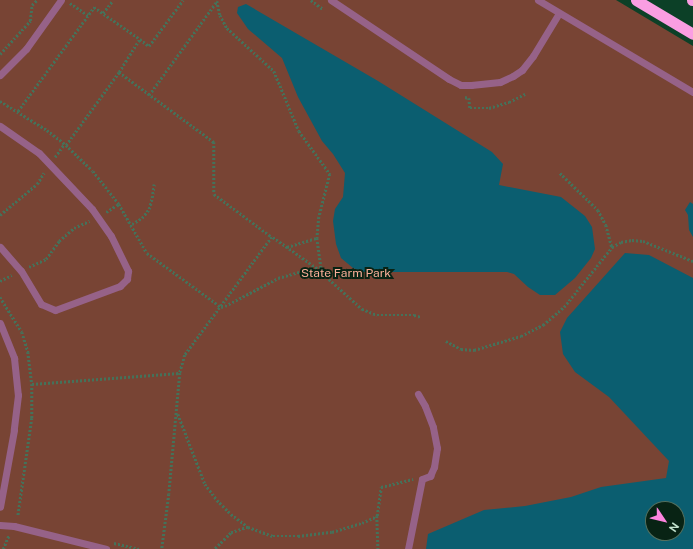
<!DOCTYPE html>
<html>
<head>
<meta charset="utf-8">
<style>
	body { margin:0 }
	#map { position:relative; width:693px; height:549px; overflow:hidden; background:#0c4027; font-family:"Public Sans",sans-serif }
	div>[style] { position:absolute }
	.green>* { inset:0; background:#784434 }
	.water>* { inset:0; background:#0b5e70 }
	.path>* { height:2.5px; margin-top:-1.25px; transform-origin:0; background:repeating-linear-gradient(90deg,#44725a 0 2px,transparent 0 4px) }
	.service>* { height:7px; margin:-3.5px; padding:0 3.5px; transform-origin:3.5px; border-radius:3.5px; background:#966288 }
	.trunk>* { height:11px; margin:-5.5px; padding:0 5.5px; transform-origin:5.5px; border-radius:5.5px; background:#fa9ee2 }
	span { translate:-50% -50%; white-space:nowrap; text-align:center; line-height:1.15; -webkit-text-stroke:4px #082314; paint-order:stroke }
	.park-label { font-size:12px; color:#faae98 }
	.north { position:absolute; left:645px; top:501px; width:40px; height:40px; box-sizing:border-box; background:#082314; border:1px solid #526f5e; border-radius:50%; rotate:125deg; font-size:11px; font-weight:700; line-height:16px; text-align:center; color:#c1e1cd }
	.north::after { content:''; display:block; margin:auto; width:14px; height:18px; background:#fe85e0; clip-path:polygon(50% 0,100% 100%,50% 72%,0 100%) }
</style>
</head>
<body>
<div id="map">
	<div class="green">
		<div style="clip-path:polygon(evenodd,0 0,616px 0,693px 46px,693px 549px,0 549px,0 0,653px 509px,677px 509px,677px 533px,653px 533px,653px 509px)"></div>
	</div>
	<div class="water">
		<div style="clip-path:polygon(246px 4px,378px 81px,492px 152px,503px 164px,499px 185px,561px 197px,585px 216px,592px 227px,595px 249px,591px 258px,575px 278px,555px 295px,540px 295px,528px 287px,514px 274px,507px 272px,363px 272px,353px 268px,341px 258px,336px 244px,333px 221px,335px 209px,343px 197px,345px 173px,333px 154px,322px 141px,298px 97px,282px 58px,248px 29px,237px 13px,238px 7px)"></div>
		<div style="clip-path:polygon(690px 202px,693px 204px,693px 237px,689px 230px,688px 215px,685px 210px)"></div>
		<div style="clip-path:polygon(evenodd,625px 253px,649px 255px,693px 278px,693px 549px,426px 549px,428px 534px,484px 510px,525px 506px,571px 497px,601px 487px,666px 478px,669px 461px,609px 397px,575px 372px,563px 354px,560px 332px,567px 318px,625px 253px,653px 509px,677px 509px,677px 533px,653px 533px,653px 509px)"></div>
	</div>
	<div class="path">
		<div style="left:311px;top:0;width:15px;rotate:37deg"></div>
		<div style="left:70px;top:3px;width:22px;rotate:34deg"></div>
		<div style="left:103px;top:13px;width:16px;rotate:-52deg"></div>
		<div style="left:0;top:54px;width:45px;rotate:-47.7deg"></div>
		<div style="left:30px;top:21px;width:16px;rotate:-83deg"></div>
		<div style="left:32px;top:5px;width:7px;rotate:-45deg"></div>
		<div style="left:119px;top:72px;width:39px;rotate:-58deg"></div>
		<div style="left:140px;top:39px;width:11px;rotate:38deg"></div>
		<div style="left:149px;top:46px;width:57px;rotate:-53.5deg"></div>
		<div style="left:149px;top:95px;width:116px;rotate:-54.1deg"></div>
		<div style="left:217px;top:1px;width:14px;rotate:78deg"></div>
		<div style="left:220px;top:15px;width:15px;rotate:62deg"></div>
		<div style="left:227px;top:28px;width:64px;rotate:42.5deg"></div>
		<div style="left:274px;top:71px;width:65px;rotate:67.4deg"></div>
		<div style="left:299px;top:131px;width:53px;rotate:54.2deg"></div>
		<div style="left:330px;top:174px;width:44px;rotate:104.3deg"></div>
		<div style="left:319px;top:217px;width:21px;rotate:95deg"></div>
		<div style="left:317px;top:238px;width:30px;rotate:82deg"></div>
		<div style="left:321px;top:268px;width:3px;rotate:108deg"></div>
		<div style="left:320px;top:271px;width:59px;rotate:-144.7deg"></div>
		<div style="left:465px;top:97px;width:4px;rotate:14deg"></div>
		<div style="left:469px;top:98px;width:10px;rotate:84deg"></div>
		<div style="left:470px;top:108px;width:19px"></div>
		<div style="left:489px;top:108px;width:21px;rotate:-17deg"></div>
		<div style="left:509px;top:102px;width:18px;rotate:-27deg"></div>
		<div style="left:0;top:101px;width:55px;rotate:31.7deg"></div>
		<div style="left:47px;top:130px;width:24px;rotate:38deg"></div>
		<div style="left:66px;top:145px;width:90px;rotate:-54deg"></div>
		<div style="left:119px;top:72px;width:118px;rotate:36.4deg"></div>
		<div style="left:214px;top:142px;width:52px;rotate:90deg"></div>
		<div style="left:214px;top:194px;width:72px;rotate:36.6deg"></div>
		<div style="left:272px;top:237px;width:147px;rotate:126.4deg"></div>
		<div style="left:185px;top:355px;width:19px;rotate:106deg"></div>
		<div style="left:18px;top:111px;width:129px;rotate:-53.8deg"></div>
		<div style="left:94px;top:7px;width:56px;rotate:34.8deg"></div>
		<div style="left:66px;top:145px;width:37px;rotate:44deg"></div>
		<div style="left:93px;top:171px;width:42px;rotate:51.8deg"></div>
		<div style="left:119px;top:204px;width:56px;rotate:60.3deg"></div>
		<div style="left:147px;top:253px;width:92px;rotate:36.1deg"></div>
		<div style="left:221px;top:307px;width:4px;rotate:-14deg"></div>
		<div style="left:225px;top:306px;width:60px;rotate:-27.8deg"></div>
		<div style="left:278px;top:278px;width:25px;rotate:-16deg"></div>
		<div style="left:302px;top:271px;width:18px"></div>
		<div style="left:320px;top:271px;width:57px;rotate:42.1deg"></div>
		<div style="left:362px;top:309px;width:16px;rotate:22deg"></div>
		<div style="left:377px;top:315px;width:37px"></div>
		<div style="left:414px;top:315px;width:7px;rotate:16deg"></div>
		<div style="left:55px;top:157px;width:16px;rotate:-55deg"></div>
		<div style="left:560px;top:173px;width:53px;rotate:44.2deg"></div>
		<div style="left:598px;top:210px;width:17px;rotate:62deg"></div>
		<div style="left:606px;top:225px;width:23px;rotate:75deg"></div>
		<div style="left:106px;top:212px;width:15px;rotate:-32deg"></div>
		<div style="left:0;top:215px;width:48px;rotate:-40deg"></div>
		<div style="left:37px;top:184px;width:13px;rotate:-58deg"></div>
		<div style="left:132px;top:224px;width:12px;rotate:-31deg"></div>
		<div style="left:142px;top:218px;width:11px;rotate:-52deg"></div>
		<div style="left:149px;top:209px;width:11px;rotate:-75deg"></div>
		<div style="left:152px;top:198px;width:14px;rotate:-82deg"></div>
		<div style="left:287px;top:247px;width:31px;rotate:-17deg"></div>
		<div style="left:29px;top:267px;width:19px;rotate:-25deg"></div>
		<div style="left:46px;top:259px;width:22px;rotate:-54deg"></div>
		<div style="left:59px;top:241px;width:20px;rotate:-41deg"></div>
		<div style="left:74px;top:228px;width:17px;rotate:-25deg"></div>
		<div style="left:0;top:281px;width:13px;rotate:-27deg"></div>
		<div style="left:0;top:297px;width:41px;rotate:57.8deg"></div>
		<div style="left:22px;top:332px;width:21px;rotate:73deg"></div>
		<div style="left:28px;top:352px;width:32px;rotate:83deg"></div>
		<div style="left:32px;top:384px;width:34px;rotate:90deg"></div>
		<div style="left:32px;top:418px;width:99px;rotate:98.1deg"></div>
		<div style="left:446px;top:341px;width:17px;rotate:28deg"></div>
		<div style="left:461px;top:349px;width:13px;rotate:4deg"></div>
		<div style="left:474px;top:350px;width:49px;rotate:-16.6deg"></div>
		<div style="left:521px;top:336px;width:25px;rotate:-27deg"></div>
		<div style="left:543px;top:325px;width:28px;rotate:-41deg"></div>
		<div style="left:564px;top:307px;width:77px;rotate:-51.3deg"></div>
		<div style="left:612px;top:247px;width:10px;rotate:-29deg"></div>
		<div style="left:621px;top:242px;width:11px;rotate:-10deg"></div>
		<div style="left:632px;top:240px;width:11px;rotate:5deg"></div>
		<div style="left:643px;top:241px;width:54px;rotate:21.8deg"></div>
		<div style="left:32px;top:384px;width:148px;rotate:-4.3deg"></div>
		<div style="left:180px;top:373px;width:121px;rotate:95.2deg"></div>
		<div style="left:169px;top:494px;width:55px;rotate:97.3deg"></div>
		<div style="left:178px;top:414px;width:75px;rotate:68.9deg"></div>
		<div style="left:205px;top:484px;width:20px;rotate:53deg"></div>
		<div style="left:217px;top:500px;width:20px;rotate:45deg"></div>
		<div style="left:231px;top:514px;width:21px;rotate:37deg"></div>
		<div style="left:248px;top:527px;width:18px;rotate:161deg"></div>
		<div style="left:231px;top:533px;width:23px;rotate:135deg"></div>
		<div style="left:377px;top:516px;width:33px;rotate:88deg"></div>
		<div style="left:248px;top:527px;width:27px;rotate:20deg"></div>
		<div style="left:273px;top:536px;width:25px"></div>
		<div style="left:298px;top:536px;width:34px;rotate:-7deg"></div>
		<div style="left:332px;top:532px;width:31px;rotate:-17deg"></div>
		<div style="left:362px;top:523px;width:17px;rotate:-25deg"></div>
		<div style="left:377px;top:516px;width:29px;rotate:-82deg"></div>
		<div style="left:381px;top:487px;width:33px;rotate:-14deg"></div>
		<div style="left:114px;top:543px;width:26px;rotate:13deg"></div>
		<div style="left:3px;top:549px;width:15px;rotate:-67deg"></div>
	</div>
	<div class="service">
		<div style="left:331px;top:0;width:142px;rotate:33.8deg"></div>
		<div style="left:449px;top:79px;width:13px;rotate:27deg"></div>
		<div style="left:461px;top:85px;width:10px"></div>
		<div style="left:471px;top:85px;width:29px;rotate:-6deg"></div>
		<div style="left:500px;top:82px;width:14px;rotate:-25deg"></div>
		<div style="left:513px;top:76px;width:11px;rotate:-34deg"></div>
		<div style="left:522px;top:70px;width:18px;rotate:-52deg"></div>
		<div style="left:533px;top:56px;width:50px;rotate:-58.8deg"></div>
		<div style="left:538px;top:0;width:180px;rotate:30.7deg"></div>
		<div style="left:0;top:75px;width:37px;rotate:-45deg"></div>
		<div style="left:26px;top:49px;width:60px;rotate:-54.5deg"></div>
		<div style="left:0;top:126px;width:47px;rotate:34.7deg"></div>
		<div style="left:39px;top:153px;width:77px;rotate:46.6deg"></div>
		<div style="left:92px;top:209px;width:33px;rotate:55deg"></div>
		<div style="left:111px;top:236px;width:39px;rotate:64deg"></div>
		<div style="left:128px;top:271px;width:8px;rotate:97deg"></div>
		<div style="left:127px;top:279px;width:10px;rotate:135deg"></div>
		<div style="left:120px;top:286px;width:69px;rotate:159.7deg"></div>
		<div style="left:55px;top:310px;width:15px;rotate:-157deg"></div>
		<div style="left:41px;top:304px;width:39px;rotate:-121deg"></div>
		<div style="left:21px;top:271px;width:32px;rotate:-131deg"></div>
		<div style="left:0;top:323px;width:38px;rotate:68deg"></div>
		<div style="left:14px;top:358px;width:37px;rotate:84deg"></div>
		<div style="left:18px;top:395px;width:35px;rotate:97deg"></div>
		<div style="left:14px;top:430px;width:78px;rotate:100.3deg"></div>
		<div style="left:0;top:525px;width:14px;rotate:4deg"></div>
		<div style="left:14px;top:526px;width:95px;rotate:14deg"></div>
		<div style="left:408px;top:549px;width:71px;rotate:-78.7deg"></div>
		<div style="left:422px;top:479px;width:9px;rotate:-21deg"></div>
		<div style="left:430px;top:476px;width:10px;rotate:-66deg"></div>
		<div style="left:434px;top:467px;width:19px;rotate:-81deg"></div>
		<div style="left:437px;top:448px;width:21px;rotate:-101deg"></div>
		<div style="left:433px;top:427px;width:22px;rotate:-111deg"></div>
		<div style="left:425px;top:406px;width:14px;rotate:-120deg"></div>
	</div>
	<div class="trunk">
		<div style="left:636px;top:0;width:66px;rotate:30.8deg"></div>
		<div style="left:692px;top:0;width:1px"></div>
	</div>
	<div class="park-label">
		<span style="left:346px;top:274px">State Farm Park</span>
	</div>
	<div class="north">N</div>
</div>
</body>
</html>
